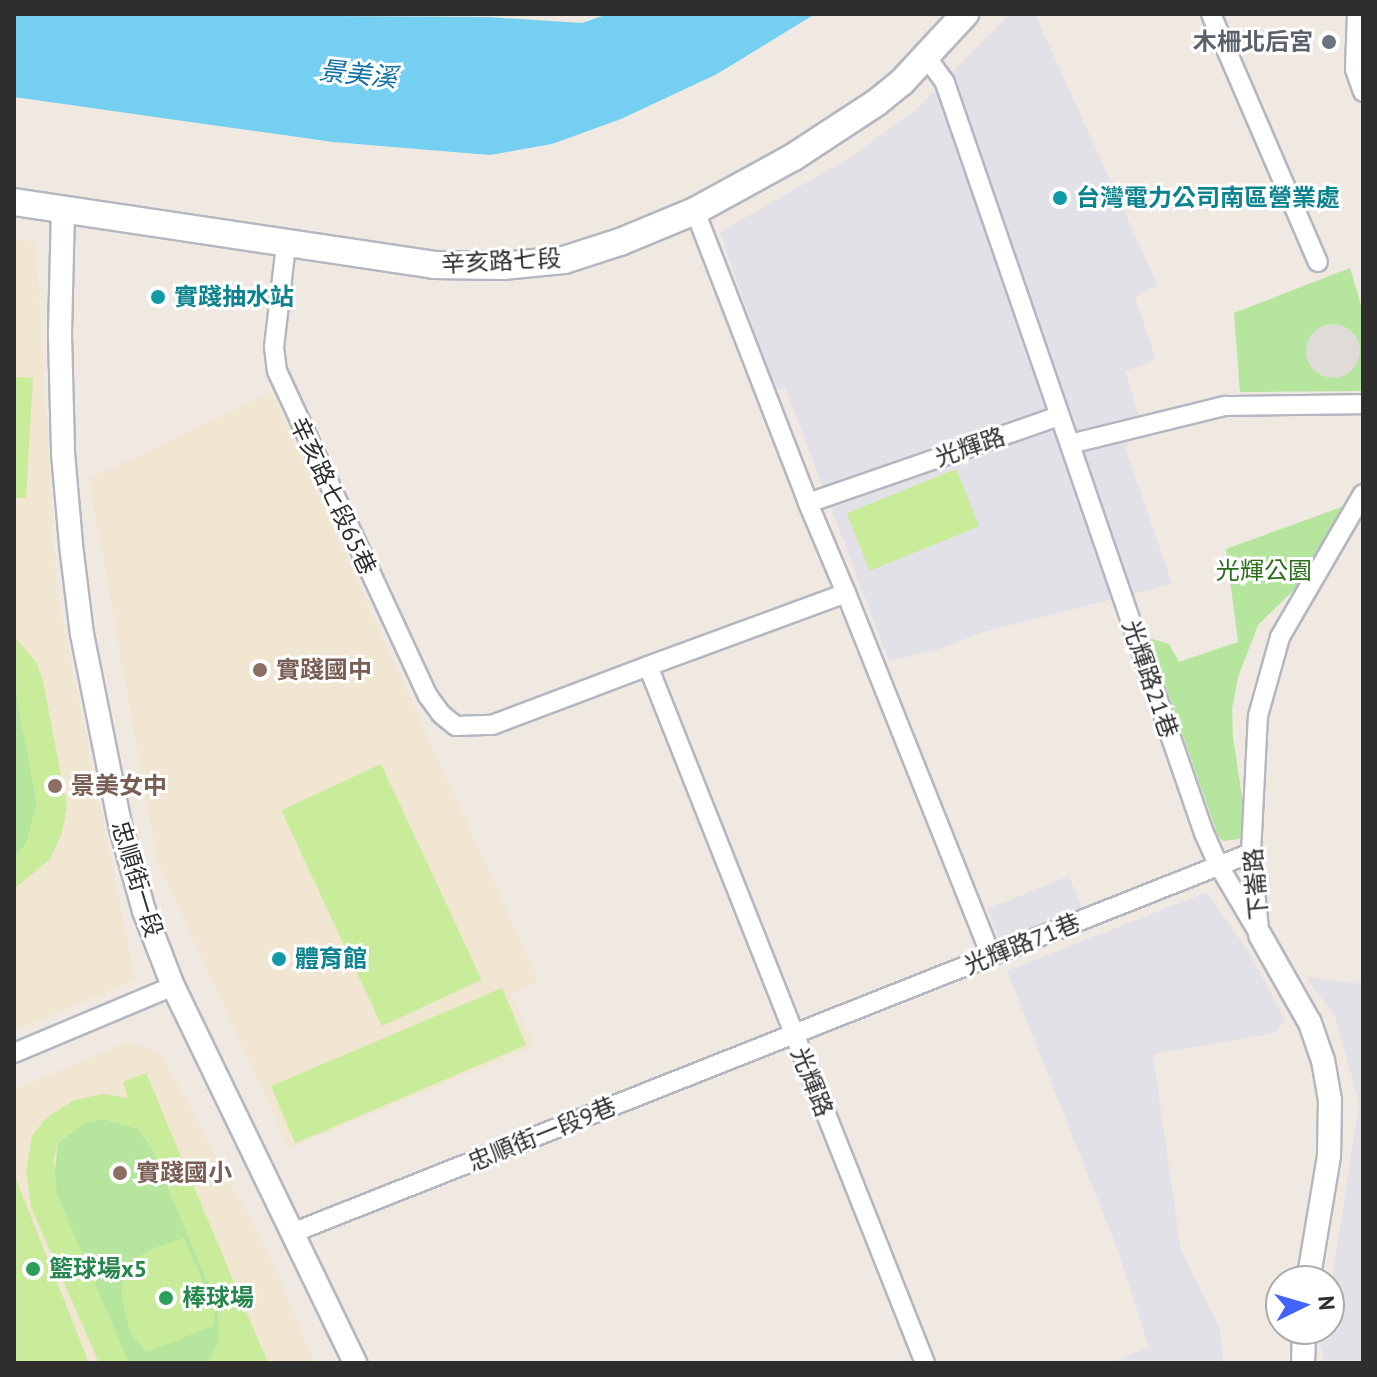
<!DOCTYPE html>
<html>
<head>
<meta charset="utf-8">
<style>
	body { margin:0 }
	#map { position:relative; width:1377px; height:1377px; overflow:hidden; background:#efe9e1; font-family:"PT Sans","Noto Sans TC",sans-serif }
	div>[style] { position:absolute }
	.industrial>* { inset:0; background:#e3e1e8; transform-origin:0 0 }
	.education>* { inset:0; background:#f0e6d1 }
	.green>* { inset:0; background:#b6e59e }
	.pitch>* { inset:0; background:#c9ec9a; transform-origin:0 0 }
	.plaza>* { inset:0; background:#dfdcd8 }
	.round { border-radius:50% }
	.water>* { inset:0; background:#75cff0 }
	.roads { filter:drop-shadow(2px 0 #b4b7c1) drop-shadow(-2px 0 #b4b7c1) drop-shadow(0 2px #b4b7c1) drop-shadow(0 -2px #b4b7c1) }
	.minor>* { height:18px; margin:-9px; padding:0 9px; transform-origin:9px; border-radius:9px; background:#fff }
	.tertiary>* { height:22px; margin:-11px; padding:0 11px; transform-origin:11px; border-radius:11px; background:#fff }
	.secondary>* { height:26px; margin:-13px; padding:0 13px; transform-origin:13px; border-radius:13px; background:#fff }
	.dots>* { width:22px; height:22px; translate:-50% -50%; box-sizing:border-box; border:4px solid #fff; border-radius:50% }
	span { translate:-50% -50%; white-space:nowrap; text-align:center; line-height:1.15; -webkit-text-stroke:6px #fff; paint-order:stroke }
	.worship-label { font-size:24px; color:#5b616d; font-weight:700 }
	.right { translate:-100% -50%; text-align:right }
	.culture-label { font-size:24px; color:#0d838f; font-weight:700 }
	.left { translate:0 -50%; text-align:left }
	.street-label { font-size:24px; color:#2e2e2e }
	.park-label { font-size:24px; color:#2c6e1b }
	.education-label { font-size:24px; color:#785e54; font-weight:700 }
	.leisure-label { font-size:24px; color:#27864d; font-weight:700 }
	.water-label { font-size:26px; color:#0d6fa3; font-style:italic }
	.frame { position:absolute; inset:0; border:16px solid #2e2e2e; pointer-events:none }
	.north { position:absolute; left:1265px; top:1265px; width:80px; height:80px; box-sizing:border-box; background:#fff; border:2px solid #ababab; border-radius:50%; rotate:85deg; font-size:22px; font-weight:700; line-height:32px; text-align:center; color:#2e2e2e }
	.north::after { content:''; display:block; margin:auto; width:28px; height:36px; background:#4264fb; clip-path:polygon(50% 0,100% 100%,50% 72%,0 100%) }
</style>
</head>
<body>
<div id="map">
	<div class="industrial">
		<div style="clip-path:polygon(1010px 14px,1035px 14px,1158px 286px,1135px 296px,1156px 360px,1125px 371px,1139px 416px,1126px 449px,1172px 584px,987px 631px,936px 650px,889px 661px,785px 387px,774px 390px,720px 232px,851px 157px,914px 111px)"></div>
		<div style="left:1069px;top:876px;width:35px;height:88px;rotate:68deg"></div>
		<div style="clip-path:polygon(1207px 892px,1252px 957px,1285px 1020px,1275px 1033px,1153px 1054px,1181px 1250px,1219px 1327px,1224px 1363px,1111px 1363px,1149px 1347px,1117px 1248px,1007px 971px)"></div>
		<div style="clip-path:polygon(1306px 977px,1363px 984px,1363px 1363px,1325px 1363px,1320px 1345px,1323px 1329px,1329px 1329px,1329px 1300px,1359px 1103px,1335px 1017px)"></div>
	</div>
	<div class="education">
		<div style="clip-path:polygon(14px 239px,36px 242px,57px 592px,135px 980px,14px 1031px)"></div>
		<div style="clip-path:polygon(271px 392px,539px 981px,511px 995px,535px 1046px,289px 1148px,157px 861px,89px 479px)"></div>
		<div style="clip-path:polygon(129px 1041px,161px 1053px,270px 1256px,315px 1363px,14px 1363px,14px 1090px)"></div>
	</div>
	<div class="green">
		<div style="clip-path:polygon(1350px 268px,1363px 312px,1363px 391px,1240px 392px,1234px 313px)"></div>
		<div style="clip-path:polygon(1350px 504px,1298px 586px,1258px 625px,1238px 677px,1232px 709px,1233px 737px,1247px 829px,1239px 839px,1223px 841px,1218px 836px,1149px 638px,1169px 644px,1179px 662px,1238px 642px,1226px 549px)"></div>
		<div style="clip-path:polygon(14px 680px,37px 804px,27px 842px,14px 859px)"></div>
		<div style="clip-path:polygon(103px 1119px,137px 1128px,151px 1146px,218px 1307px,220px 1340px,208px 1363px,129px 1363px,125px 1358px,57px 1195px,54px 1179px,58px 1143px,83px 1124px)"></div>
	</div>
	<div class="pitch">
		<div style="clip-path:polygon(14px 377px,33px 378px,26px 498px,14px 498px)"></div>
		<div style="left:956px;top:469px;width:62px;height:118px;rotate:68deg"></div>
		<div style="clip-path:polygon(14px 636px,36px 662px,43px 681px,67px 807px,62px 833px,50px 859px,14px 889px,14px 859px,27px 842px,37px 804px,14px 680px)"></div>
		<div style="left:381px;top:764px;width:238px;height:110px;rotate:65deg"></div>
		<div style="left:502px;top:988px;width:62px;height:251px;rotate:67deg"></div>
		<div style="clip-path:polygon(146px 1073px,268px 1363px,208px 1363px,220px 1340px,218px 1307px,151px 1146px,137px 1128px,104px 1119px,83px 1124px,58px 1143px,54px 1159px,57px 1195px,129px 1363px,99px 1363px,31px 1207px,26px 1172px,32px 1136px,46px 1118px,74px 1100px,104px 1094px,128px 1098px,123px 1082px)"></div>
		<div style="clip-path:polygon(14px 1174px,89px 1363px,14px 1363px)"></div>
		<div style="clip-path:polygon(184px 1238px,215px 1311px,213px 1326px,147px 1352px,134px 1338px,127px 1322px,121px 1289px,125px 1273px,135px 1259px,152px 1249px)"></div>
	</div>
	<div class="plaza">
		<div class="round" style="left:1306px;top:324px;width:54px;height:54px"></div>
	</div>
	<div class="water">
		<div style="clip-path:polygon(14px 14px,488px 17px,582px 23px,608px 14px,815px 14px,717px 74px,621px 119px,552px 144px,490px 155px,333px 142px,14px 97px)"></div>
	</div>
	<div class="roads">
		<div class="minor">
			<div style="left:1211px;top:14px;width:270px;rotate:66.7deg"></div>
			<div style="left:1357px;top:14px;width:55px;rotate:92.1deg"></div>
			<div style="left:1355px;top:69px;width:24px;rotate:71deg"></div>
			<div style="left:925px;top:55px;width:34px;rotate:54deg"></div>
			<div style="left:945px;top:83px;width:793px;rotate:70.95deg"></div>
			<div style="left:1204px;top:833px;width:36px;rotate:66deg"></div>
			<div style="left:1219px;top:866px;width:80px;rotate:59.3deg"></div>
			<div style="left:695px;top:211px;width:313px;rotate:68.8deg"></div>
			<div style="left:286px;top:245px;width:103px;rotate:96.7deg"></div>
			<div style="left:274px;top:347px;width:24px;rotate:83deg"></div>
			<div style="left:277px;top:371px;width:358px;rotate:65.1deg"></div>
			<div style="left:428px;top:696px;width:22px;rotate:54deg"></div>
			<div style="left:441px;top:714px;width:19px;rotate:39deg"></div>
			<div style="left:456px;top:726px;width:36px;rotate:-2deg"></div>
			<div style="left:492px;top:725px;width:167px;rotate:-20.7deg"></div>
			<div style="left:1070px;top:444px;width:160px;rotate:-13.8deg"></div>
			<div style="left:1225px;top:406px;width:138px;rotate:-0.8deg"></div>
			<div style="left:846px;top:593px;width:391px;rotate:68.2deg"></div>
			<div style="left:1259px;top:929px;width:76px;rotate:-96deg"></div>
			<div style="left:1251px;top:853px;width:137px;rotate:-87.1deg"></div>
			<div style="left:1258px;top:716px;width:82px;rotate:-74.4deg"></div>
			<div style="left:1280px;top:637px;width:165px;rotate:-59.9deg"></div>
			<div style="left:14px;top:1053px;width:173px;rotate:-22.8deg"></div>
			<div style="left:292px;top:1233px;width:1032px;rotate:-21.62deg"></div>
			<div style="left:925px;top:1363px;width:750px;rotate:-111.67deg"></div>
			<div style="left:648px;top:666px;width:211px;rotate:-20.2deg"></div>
			<div style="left:846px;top:593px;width:98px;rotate:-112.9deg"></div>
			<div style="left:808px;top:503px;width:266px;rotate:-19.1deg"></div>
		</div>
		<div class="tertiary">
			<div style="left:63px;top:210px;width:125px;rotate:91.4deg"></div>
			<div style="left:60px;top:335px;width:118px;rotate:88.5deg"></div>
			<div style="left:63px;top:453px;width:92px;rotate:85deg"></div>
			<div style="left:71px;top:545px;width:90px;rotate:83deg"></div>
			<div style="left:82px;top:634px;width:199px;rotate:78.7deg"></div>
			<div style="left:121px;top:829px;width:85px;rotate:74.3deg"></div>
			<div style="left:144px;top:911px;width:80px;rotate:68.9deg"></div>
			<div style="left:173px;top:986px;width:419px;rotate:64.2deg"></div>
			<div style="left:1260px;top:935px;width:101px;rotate:60.4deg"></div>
			<div style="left:1310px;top:1023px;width:39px;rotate:71deg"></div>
			<div style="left:1323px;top:1060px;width:41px;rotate:80.1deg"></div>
			<div style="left:1330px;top:1100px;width:56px;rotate:91deg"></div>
			<div style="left:1329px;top:1156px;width:127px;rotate:99.5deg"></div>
			<div style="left:1303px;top:1363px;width:34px;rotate:-88deg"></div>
		</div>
		<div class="secondary">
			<div style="left:14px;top:202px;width:425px;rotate:8.5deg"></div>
			<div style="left:434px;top:265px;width:69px;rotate:0.8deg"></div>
			<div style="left:503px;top:266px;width:61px;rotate:-5.6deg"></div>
			<div style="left:564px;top:260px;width:59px;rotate:-17.8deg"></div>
			<div style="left:620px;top:242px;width:81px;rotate:-22.5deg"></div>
			<div style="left:695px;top:211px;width:111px;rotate:-28.7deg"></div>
			<div style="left:792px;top:158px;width:100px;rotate:-33.2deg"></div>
			<div style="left:876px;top:103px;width:33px;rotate:-39deg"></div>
			<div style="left:902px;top:82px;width:93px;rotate:-47.2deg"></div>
		</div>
	</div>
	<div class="dots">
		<div style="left:1329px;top:42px;background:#6b7280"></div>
		<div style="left:1060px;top:198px;background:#0f9aa8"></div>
		<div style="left:158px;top:297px;background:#0f9aa8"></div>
		<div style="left:260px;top:670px;background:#8d6e63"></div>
		<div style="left:55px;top:786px;background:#8d6e63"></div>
		<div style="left:279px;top:959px;background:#0f9aa8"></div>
		<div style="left:120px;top:1173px;background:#8d6e63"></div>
		<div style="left:33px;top:1269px;background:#2e9e5b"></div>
		<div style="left:166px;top:1298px;background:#2e9e5b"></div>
	</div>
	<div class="worship-label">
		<span class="right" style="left:1313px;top:42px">木柵北后宮</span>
	</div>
	<div class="culture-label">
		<span class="left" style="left:1076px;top:198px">台灣電力公司南區營業處</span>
		<span class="left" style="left:174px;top:297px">實踐抽水站</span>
		<span class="left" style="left:295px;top:959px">體育館</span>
	</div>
	<div class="street-label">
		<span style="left:501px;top:261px;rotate:-3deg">辛亥路七段</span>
		<span style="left:970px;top:447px;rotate:-19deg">光輝路</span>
		<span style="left:333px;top:496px;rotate:65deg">辛亥路七段65巷</span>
		<span style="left:1150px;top:679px;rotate:71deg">光輝路21巷</span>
		<span style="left:137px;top:879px;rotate:73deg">忠順街一段</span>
		<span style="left:1256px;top:884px;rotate:-95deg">下崙路</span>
		<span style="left:1022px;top:944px;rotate:-22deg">光輝路71巷</span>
		<span style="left:812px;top:1082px;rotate:68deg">光輝路</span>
		<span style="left:542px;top:1134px;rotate:-22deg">忠順街一段9巷</span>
	</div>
	<div class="park-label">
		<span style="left:1264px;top:571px">光輝公園</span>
	</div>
	<div class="education-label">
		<span class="left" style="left:276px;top:670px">實踐國中</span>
		<span class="left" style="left:71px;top:786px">景美女中</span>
		<span class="left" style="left:136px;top:1173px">實踐國小</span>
	</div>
	<div class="leisure-label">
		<span class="left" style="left:49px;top:1269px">籃球場x5</span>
		<span class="left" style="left:182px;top:1298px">棒球場</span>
	</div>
	<div class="water-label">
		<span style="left:358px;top:74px;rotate:6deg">景美溪</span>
	</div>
	<div class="frame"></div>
	<div class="north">N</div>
</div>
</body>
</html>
